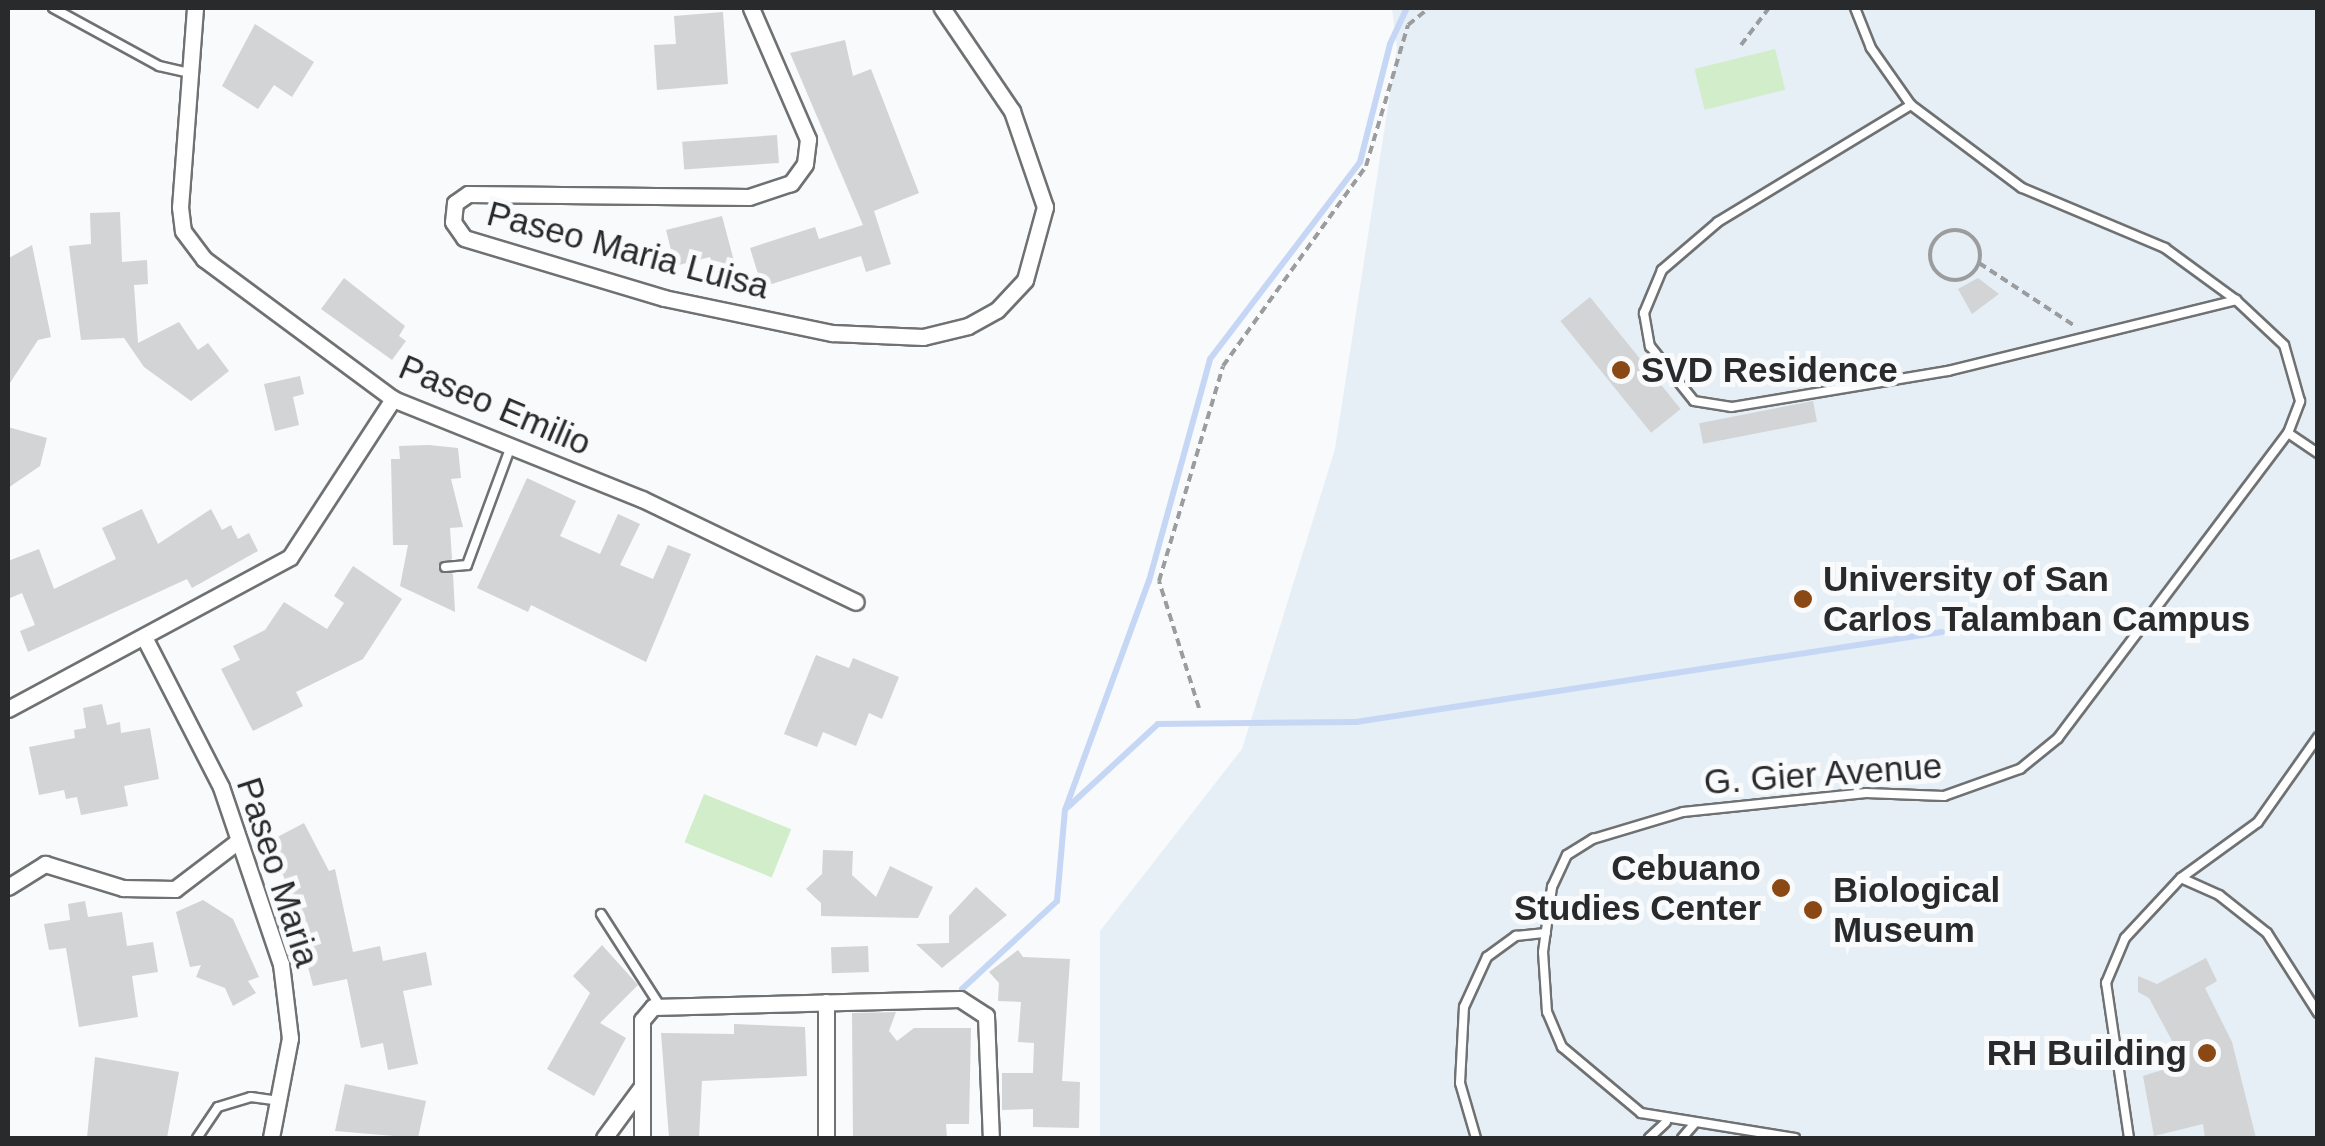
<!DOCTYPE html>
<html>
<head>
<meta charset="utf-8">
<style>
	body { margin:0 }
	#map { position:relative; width:2325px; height:1146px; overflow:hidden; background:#f8fafc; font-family:Helvetica,sans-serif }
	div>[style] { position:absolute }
	.built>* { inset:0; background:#e6eff6 }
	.green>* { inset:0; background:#d2edca; transform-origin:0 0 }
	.stream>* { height:6px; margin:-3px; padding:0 3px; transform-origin:3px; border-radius:3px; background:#c6d7f6 }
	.building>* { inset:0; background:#d2d4d6; transform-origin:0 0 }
	.path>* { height:4px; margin-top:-2px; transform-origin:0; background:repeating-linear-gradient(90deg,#9b9c9e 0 8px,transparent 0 13px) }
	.path>.ring { margin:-2px; padding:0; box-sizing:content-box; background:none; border:4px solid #9b9c9e; border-radius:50% }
	.roads { filter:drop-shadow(2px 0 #6f7172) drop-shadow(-2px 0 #6f7172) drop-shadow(0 2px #6f7172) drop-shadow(0 -2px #6f7172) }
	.lane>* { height:8px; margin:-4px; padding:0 4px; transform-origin:4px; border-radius:4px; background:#fff }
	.street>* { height:15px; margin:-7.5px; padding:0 7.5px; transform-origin:7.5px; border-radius:7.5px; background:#fff }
	.dots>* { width:28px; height:28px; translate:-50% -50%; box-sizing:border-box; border:5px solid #f8fafc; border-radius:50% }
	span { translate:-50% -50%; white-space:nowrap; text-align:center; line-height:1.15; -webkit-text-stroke:10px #f8fafc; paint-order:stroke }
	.street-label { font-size:35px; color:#292a2b }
	.poi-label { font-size:35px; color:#292a2b; font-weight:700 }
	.left { translate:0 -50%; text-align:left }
	.right { translate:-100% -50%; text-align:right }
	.frame { position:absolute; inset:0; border:10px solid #292a2b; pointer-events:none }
</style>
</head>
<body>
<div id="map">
	<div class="built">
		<div style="clip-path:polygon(1392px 8px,2317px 8px,2317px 1138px,1100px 1138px,1100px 931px,1242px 749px,1335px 449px,1397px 48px)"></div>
	</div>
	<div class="green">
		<div style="left:1775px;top:49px;width:42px;height:83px;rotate:76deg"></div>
		<div style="left:704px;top:794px;width:94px;height:52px;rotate:22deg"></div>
	</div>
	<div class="stream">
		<div style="left:1068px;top:807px;width:122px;rotate:-42.7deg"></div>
		<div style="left:1158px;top:724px;width:198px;rotate:-0.6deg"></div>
		<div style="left:1356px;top:722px;width:593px;rotate:-8.73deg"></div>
		<div style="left:962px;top:989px;width:129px;rotate:-42.8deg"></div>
		<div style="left:1057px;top:901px;width:91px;rotate:-85deg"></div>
		<div style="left:1065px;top:810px;width:244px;rotate:-69.9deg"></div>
		<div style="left:1149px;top:581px;width:230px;rotate:-74.6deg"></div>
		<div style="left:1210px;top:359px;width:248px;rotate:-52.7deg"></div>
		<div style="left:1360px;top:162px;width:122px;rotate:-75.7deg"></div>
		<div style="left:1390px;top:44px;width:40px;rotate:-65deg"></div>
	</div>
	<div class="building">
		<div style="clip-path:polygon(723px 12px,728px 84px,657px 90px,654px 45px,676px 44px,674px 16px)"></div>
		<div style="clip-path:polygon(255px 24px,314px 62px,292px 97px,274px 85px,258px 109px,222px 86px)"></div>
		<div style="clip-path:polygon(845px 40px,853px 76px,871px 69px,919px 193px,874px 211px,891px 264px,866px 272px,861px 256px,762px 287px,750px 248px,815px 227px,819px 239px,863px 225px,790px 53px)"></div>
		<div style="left:777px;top:135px;width:28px;height:95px;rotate:86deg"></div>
		<div style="clip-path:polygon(120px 212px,122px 262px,147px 260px,148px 284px,134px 285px,138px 343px,179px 322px,198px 350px,208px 343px,229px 371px,191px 401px,144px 367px,124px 338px,81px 340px,69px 246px,91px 244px,90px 213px)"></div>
		<div style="clip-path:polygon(722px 216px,735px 265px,714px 270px,710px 257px,675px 266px,666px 230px)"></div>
		<div style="clip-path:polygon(32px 245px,51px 337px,38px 340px,8px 386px,9px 258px)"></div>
		<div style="clip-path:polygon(344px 278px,405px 326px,399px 336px,406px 341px,392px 360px,321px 309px)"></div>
		<div style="clip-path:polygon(1978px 278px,1999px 294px,1972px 314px,1958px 289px)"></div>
		<div style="left:1590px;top:297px;width:144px;height:38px;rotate:51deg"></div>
		<div style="clip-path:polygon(300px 376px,304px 394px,293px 397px,299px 425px,275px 431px,264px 384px)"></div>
		<div style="left:1813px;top:401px;width:21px;height:116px;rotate:79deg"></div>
		<div style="clip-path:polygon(8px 427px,47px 438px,40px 466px,8px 488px)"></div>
		<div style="clip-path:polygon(429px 445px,458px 448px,461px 478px,451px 479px,463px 527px,450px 528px,452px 559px,438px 567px,453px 574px,455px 612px,400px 586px,408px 545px,393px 545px,391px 459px,400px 459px,399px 446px)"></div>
		<div style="clip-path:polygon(527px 478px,576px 501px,560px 536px,600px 554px,618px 514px,640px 524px,620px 565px,653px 579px,668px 545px,691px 554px,646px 662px,531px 605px,528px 612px,477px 588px)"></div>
		<div style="clip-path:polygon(142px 509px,158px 544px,211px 509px,222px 530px,231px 525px,238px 539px,249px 533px,258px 551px,192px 588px,187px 579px,28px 652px,20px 631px,35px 625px,22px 593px,8px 599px,8px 561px,39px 549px,54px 589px,116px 559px,102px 528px)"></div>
		<div style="clip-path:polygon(353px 566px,402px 599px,363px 659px,296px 692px,303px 706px,253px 731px,221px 669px,240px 660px,233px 646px,265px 630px,284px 602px,327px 629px,344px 603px,334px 596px)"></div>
		<div style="clip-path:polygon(816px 655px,849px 668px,853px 658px,899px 677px,882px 719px,869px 713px,856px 746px,823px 732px,817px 747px,784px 734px)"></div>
		<div style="clip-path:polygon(102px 704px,107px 725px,120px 722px,121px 733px,150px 728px,159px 779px,124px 786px,128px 806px,81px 815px,77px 797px,66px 799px,64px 790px,39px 795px,29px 747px,75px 738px,74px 730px,86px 728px,83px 708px)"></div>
		<div style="clip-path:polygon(304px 823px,329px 871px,335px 869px,353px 952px,380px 946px,383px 961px,426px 952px,432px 985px,403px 991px,418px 1064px,388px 1070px,383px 1043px,361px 1048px,347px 979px,313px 986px,284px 877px,266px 843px)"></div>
		<div style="clip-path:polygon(823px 850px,853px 851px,852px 875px,876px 897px,890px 866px,933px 887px,918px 918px,821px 916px,821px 903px,806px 889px,822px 874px)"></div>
		<div style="clip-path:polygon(976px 887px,1007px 915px,942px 968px,916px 944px,949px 943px,949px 916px)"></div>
		<div style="clip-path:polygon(203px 900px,233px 919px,259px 977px,248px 981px,256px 993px,233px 1006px,225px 988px,196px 977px,201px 965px,190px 967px,176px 912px)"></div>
		<div style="clip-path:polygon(85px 901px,88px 917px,122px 912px,127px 946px,153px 942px,158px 972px,132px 976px,138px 1017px,79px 1027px,66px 948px,49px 950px,44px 924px,70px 920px,68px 904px)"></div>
		<div style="clip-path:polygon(602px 945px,638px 985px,600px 1023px,626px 1038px,594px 1096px,547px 1069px,590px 993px,573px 976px)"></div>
		<div style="left:868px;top:946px;width:26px;height:37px;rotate:88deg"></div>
		<div style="clip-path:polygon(1018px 950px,1023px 957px,1070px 959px,1062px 1081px,1080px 1082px,1079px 1128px,1033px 1127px,1033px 1109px,1002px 1110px,1002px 1073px,1033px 1073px,1034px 1043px,1018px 1042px,1021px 1002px,998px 1001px,999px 983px,989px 972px)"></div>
		<div style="clip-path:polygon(2206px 958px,2217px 981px,2205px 988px,2232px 1042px,2256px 1138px,2205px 1138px,2203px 1124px,2154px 1136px,2143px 1076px,2184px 1063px,2149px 998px,2138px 992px,2138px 976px,2157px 984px)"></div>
		<div style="clip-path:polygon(896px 1012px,889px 1031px,897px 1041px,914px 1028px,971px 1028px,969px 1124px,946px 1124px,947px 1138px,853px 1138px,852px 1013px)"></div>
		<div style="clip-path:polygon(734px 1024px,805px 1027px,807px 1076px,702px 1081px,699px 1138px,669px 1138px,661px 1033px,734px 1034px)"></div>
		<div style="clip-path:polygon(95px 1057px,179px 1072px,167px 1138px,87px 1138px)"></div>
		<div style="clip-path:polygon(345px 1084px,426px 1101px,418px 1138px,335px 1131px)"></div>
	</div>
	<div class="path">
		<div style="left:1741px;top:45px;width:46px;rotate:-52.9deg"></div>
		<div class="ring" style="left:1930px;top:230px;width:46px;height:46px"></div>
		<div style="left:1979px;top:263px;width:115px;rotate:33.3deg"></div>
		<div style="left:1199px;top:708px;width:133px;rotate:-107.5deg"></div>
		<div style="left:1159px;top:581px;width:224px;rotate:-73.4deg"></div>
		<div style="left:1223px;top:366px;width:246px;rotate:-54.4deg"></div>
		<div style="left:1366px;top:166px;width:147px;rotate:-73.4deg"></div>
		<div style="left:1408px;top:25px;width:27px;rotate:-39deg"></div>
	</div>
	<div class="roads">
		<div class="lane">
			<div style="left:53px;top:8px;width:121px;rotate:28.7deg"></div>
			<div style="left:159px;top:66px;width:32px;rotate:13deg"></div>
			<div style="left:1911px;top:105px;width:226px;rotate:148.8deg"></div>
			<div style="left:1718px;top:222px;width:74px;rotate:139.4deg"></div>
			<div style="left:1662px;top:270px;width:47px;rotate:112.7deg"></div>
			<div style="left:1644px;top:313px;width:34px;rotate:80deg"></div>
			<div style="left:1650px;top:346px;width:70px;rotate:51.3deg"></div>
			<div style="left:1694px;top:401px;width:38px;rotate:9deg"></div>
			<div style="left:1732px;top:407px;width:219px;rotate:-9.5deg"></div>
			<div style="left:1948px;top:371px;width:297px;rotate:-13.8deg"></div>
			<div style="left:2288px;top:433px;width:36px;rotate:34deg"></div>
			<div style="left:445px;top:567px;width:22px;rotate:-5deg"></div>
			<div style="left:467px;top:565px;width:127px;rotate:-69.7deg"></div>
			<div style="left:2181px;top:878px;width:42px;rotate:24.1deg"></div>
			<div style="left:2219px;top:895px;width:61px;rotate:38.4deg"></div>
			<div style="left:2267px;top:933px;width:95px;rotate:57.5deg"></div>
			<div style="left:601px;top:914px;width:109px;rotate:57.3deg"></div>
			<div style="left:197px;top:1138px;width:37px;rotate:-56deg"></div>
			<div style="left:218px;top:1107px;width:34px;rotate:-17deg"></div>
			<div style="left:251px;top:1097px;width:28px;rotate:8deg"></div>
			<div style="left:1476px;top:1138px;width:57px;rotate:-106.2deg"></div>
			<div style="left:1460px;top:1083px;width:76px;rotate:-87deg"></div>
			<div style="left:1464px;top:1007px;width:55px;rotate:-65.3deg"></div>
			<div style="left:1487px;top:957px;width:36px;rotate:-36deg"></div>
			<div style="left:1516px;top:936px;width:30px;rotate:-6deg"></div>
			<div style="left:1649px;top:1138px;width:23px;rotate:-43deg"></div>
			<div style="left:1682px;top:1138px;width:18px;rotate:-49deg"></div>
			<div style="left:1795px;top:1138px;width:156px;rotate:-170.8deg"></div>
			<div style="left:1641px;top:1113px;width:103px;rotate:-140.1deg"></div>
			<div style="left:1562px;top:1047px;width:38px;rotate:-113deg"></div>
			<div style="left:1547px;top:1012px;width:60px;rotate:-93.8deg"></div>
			<div style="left:1543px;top:952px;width:66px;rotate:-82.1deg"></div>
			<div style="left:1552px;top:887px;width:35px;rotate:-65deg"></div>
			<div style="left:1567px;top:855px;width:31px;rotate:-32deg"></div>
			<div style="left:1593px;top:839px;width:94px;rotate:-16.7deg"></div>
			<div style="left:1683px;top:812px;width:184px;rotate:-5.9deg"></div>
			<div style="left:1866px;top:793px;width:78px;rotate:2.2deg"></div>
			<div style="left:1944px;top:796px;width:81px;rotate:-19.6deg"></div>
			<div style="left:2020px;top:769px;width:49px;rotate:-39.2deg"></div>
			<div style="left:2058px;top:738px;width:382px;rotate:-53deg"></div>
			<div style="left:2288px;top:433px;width:34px;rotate:-69deg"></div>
			<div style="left:2300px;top:401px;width:58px;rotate:-105.9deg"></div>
			<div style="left:2284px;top:345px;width:66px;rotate:-136.8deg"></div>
			<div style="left:2236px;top:300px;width:88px;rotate:-143.8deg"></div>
			<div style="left:2165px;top:248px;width:155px;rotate:-157.2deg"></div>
			<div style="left:2022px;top:188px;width:139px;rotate:-143.2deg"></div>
			<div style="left:1911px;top:105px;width:70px;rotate:-125.1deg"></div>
			<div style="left:1871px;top:48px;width:43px;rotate:-111.8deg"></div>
			<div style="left:2129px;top:1138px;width:157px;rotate:-98.4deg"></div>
			<div style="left:2106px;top:983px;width:49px;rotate:-67.1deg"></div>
			<div style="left:2125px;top:938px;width:82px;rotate:-47deg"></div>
			<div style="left:2181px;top:878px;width:95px;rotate:-36deg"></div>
			<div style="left:2258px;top:822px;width:104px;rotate:-54.8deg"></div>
		</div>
		<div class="street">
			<div style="left:195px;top:8px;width:200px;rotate:94.3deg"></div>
			<div style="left:180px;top:207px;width:24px;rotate:83deg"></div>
			<div style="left:183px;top:231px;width:35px;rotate:53deg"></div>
			<div style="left:204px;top:259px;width:235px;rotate:36.5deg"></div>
			<div style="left:393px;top:399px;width:268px;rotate:21.9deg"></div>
			<div style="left:642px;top:499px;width:237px;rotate:25.7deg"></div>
			<div style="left:751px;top:8px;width:143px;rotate:66.5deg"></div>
			<div style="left:808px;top:139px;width:25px;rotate:97deg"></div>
			<div style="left:805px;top:164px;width:24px;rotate:126deg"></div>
			<div style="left:791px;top:183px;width:44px;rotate:161.6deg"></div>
			<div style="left:749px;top:197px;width:281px;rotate:-179.4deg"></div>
			<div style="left:468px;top:194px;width:16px;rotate:145deg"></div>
			<div style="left:455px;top:203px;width:19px;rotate:96deg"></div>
			<div style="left:453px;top:222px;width:19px;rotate:55deg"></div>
			<div style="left:464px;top:238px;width:209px;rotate:16.7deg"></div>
			<div style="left:664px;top:298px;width:172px;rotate:11.8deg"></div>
			<div style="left:832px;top:333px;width:91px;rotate:2.5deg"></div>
			<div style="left:923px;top:337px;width:46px;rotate:-13.7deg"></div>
			<div style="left:968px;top:326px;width:33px;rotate:-29deg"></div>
			<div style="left:997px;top:310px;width:41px;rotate:-47deg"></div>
			<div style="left:1025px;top:280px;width:76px;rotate:-74.7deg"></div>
			<div style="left:1045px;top:207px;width:102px;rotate:-109deg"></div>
			<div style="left:1012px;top:111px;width:125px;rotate:-124.2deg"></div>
			<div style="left:145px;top:639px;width:166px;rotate:62.8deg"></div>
			<div style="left:221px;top:787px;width:187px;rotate:71.3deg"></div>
			<div style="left:281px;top:964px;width:75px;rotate:83.1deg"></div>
			<div style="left:290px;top:1038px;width:102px;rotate:100.8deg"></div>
			<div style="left:8px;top:709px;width:320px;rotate:-28.3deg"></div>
			<div style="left:290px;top:557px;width:189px;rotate:-56.9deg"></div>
			<div style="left:8px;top:887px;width:44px;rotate:-31.9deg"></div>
			<div style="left:45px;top:864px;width:82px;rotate:17.1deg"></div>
			<div style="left:123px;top:888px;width:52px;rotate:1.1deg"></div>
			<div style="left:175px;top:889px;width:79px;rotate:-37.3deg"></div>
			<div style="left:604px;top:1138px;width:61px;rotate:-53.7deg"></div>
			<div style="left:642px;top:1138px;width:118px;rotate:-90deg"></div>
			<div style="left:642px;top:1020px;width:17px;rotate:-50deg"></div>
			<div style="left:653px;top:1007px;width:307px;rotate:-1.5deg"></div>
			<div style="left:960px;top:999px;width:31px;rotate:33deg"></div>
			<div style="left:986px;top:1016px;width:122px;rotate:87.7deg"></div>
			<div style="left:826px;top:1138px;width:136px;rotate:-90deg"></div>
		</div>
	</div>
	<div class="dots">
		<div style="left:1621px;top:370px;background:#8a4815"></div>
		<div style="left:1803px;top:599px;background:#8a4815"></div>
		<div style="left:1781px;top:888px;background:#8a4815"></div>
		<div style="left:1813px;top:910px;background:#8a4815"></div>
		<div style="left:2207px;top:1053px;background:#8a4815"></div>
	</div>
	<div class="street-label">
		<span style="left:628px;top:250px;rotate:15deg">Paseo Maria Luisa</span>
		<span style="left:495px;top:405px;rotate:23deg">Paseo Emilio</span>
		<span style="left:1823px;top:774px;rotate:-4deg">G. Gier Avenue</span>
		<span style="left:278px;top:872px;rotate:72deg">Paseo Maria</span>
	</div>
	<div class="poi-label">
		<span class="left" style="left:1641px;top:370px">SVD Residence</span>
		<span class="left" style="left:1823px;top:599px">University of San<br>Carlos Talamban Campus</span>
		<span class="right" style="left:1761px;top:888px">Cebuano<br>Studies Center</span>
		<span class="left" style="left:1833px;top:910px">Biological<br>Museum</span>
		<span class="right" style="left:2187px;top:1053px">RH Building</span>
	</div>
	<div class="frame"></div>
</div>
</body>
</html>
